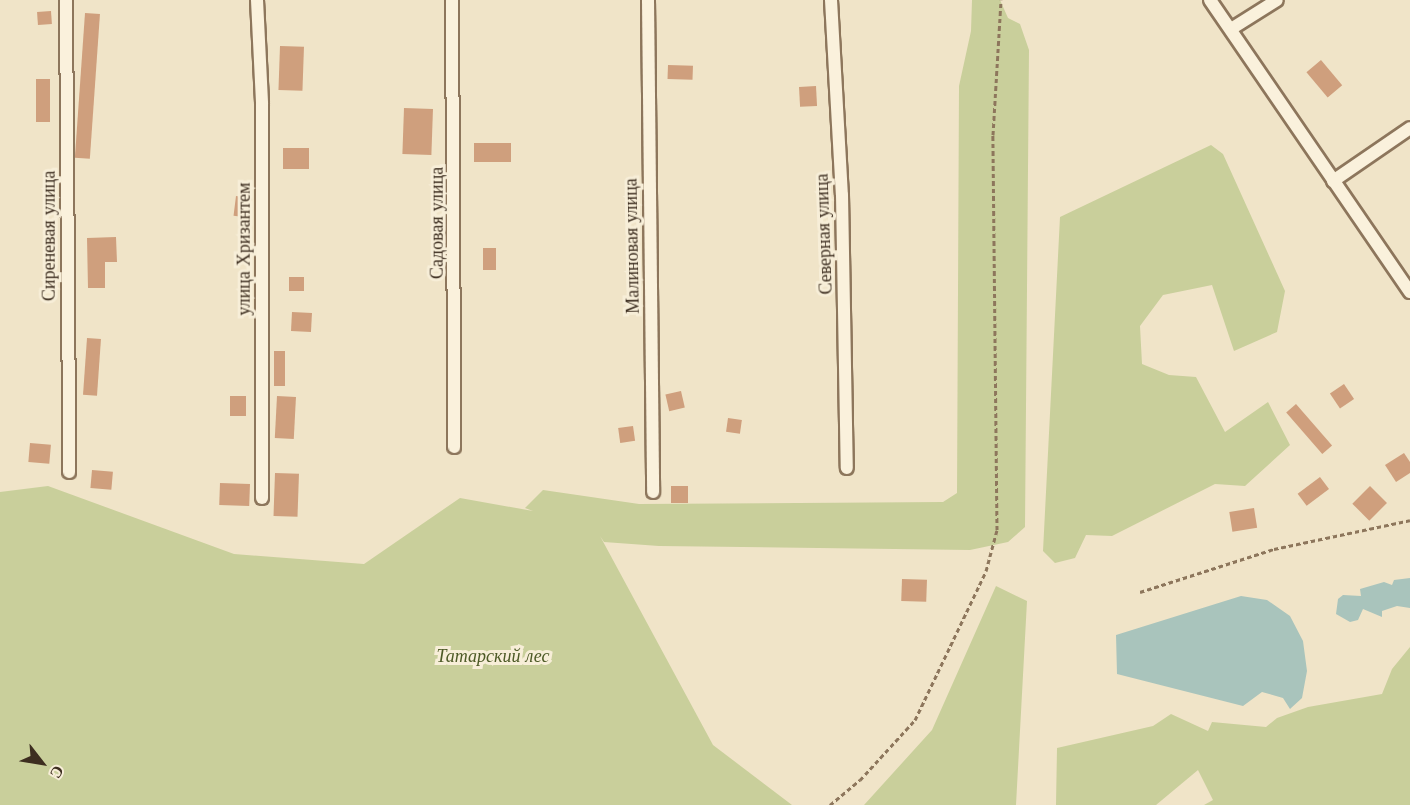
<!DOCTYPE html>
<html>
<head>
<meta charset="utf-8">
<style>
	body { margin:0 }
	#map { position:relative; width:1410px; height:805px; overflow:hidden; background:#f0e4c8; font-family:"Libre Baskerville",serif }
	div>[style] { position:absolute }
	.green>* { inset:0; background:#c9cf9b }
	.water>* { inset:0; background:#a9c4bc }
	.building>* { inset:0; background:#cf9f7d; transform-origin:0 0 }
	.path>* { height:3px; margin-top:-1.5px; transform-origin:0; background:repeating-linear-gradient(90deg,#8d765c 0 4.5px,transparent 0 7.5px) }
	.roads { filter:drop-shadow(2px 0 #8d765c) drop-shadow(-2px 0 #8d765c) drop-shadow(0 2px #8d765c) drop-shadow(0 -2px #8d765c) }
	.street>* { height:12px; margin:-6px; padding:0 6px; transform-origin:6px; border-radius:6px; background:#faf1dc }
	span { translate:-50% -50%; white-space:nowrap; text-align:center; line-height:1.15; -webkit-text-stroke:6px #f7eed8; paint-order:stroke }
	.street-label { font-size:18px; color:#3d2e20 }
	.park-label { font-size:18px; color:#4d5a26; font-style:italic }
	.north { position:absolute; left:12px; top:733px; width:60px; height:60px; -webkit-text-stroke:4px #f7eed8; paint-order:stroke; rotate:121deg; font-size:16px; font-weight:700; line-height:24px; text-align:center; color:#3d2e20 }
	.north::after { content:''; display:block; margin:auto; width:21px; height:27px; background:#3d2e20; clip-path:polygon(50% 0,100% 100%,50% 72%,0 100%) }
</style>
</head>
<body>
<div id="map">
	<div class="green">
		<div style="clip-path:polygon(972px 0,1000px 0,1008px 18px,1020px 24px,1029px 50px,1025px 527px,1008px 542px,970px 550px,659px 546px,604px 542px,600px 536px,713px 745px,792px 805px,0 805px,0 492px,48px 486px,234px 554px,364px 564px,460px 498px,533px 511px,525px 508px,543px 490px,639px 504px,943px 502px,957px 493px,959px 86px,971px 31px)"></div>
		<div style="clip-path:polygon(1211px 145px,1223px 154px,1285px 291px,1277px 332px,1234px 351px,1212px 285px,1163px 295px,1140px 326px,1142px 364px,1169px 375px,1196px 377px,1225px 432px,1268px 402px,1290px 445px,1245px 486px,1215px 484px,1112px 536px,1086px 535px,1075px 558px,1055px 563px,1043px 551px,1060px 217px)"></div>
		<div style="clip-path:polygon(996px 586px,1027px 601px,1016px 805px,864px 805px,932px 730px)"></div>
		<div style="clip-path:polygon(1410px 647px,1410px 805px,1204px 805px,1213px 800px,1198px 770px,1156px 805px,1056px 805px,1057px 748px,1153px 726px,1171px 714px,1208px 731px,1212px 722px,1266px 727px,1277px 718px,1308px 707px,1382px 694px,1392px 669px)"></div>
	</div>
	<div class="water">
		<div style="clip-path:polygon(1410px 578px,1410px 608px,1397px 606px,1382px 611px,1382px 617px,1363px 609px,1358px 620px,1350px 622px,1336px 614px,1338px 599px,1343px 595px,1361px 596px,1360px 589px,1384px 582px,1392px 585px,1394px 580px)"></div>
		<div style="clip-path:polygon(1241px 596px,1267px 600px,1290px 616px,1303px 641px,1307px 671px,1302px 698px,1290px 709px,1283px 698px,1262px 692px,1243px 706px,1117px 674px,1116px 635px)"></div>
	</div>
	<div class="building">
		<div style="left:51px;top:11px;width:13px;height:14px;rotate:86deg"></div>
		<div style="left:85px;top:13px;width:15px;height:145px;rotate:4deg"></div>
		<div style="left:280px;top:46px;width:24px;height:44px;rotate:2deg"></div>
		<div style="left:1321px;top:60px;width:33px;height:19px;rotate:50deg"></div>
		<div style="left:668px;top:65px;width:25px;height:14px;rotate:2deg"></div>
		<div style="left:36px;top:79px;width:14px;height:43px"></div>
		<div style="left:816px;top:86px;width:20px;height:17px;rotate:87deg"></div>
		<div style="left:404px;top:108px;width:29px;height:46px;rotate:2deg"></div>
		<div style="left:511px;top:143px;width:19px;height:37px;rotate:90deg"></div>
		<div style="left:283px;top:148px;width:26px;height:21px"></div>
		<div style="left:236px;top:196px;width:16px;height:20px;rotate:7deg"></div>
		<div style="clip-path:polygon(116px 237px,117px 262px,105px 262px,105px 288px,88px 288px,87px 238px)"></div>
		<div style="left:483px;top:248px;width:13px;height:22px"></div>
		<div style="left:289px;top:277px;width:15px;height:14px"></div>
		<div style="left:292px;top:312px;width:20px;height:19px;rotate:3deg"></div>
		<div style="left:87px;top:338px;width:14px;height:57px;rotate:4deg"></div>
		<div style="left:274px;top:351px;width:11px;height:35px"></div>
		<div style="left:1344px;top:384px;width:18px;height:17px;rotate:56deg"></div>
		<div style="left:681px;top:391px;width:17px;height:16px;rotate:77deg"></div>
		<div style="left:230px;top:396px;width:16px;height:20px"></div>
		<div style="left:277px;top:396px;width:19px;height:42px;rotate:3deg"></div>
		<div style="left:1296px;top:404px;width:55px;height:13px;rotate:49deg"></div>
		<div style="left:728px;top:418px;width:14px;height:14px;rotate:8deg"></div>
		<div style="left:633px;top:426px;width:15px;height:15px;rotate:82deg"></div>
		<div style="left:30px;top:443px;width:21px;height:19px;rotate:5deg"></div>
		<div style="clip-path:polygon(1404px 453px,1410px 462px,1410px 473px,1396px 482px,1385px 465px)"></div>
		<div style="left:92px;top:470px;width:21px;height:18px;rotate:5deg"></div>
		<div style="left:275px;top:473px;width:24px;height:43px;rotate:2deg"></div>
		<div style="left:1320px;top:477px;width:15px;height:28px;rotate:53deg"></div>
		<div style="left:220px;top:483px;width:30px;height:22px;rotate:2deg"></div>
		<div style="left:671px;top:486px;width:17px;height:17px"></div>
		<div style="left:1370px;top:486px;width:24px;height:25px;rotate:45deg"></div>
		<div style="left:1254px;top:508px;width:20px;height:25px;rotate:81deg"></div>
		<div style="left:902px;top:579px;width:25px;height:22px;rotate:2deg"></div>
	</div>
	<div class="path">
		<div style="left:1140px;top:592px;width:141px;rotate:-17.8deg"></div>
		<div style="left:1274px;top:549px;width:139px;rotate:-12deg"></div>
		<div style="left:830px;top:805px;width:39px;rotate:-40deg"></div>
		<div style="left:860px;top:780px;width:81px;rotate:-47.5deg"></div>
		<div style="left:915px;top:720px;width:165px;rotate:-64.5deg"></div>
		<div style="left:986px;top:571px;width:42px;rotate:-75deg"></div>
		<div style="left:997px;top:530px;width:395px;rotate:-90.6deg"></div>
		<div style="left:993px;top:135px;width:135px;rotate:-86.6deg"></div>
	</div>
	<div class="roads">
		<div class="street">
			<div style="left:66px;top:0;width:472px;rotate:89.6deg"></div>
			<div style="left:257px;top:0;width:104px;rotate:87.2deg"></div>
			<div style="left:262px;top:104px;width:394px;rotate:90deg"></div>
			<div style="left:452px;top:0;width:447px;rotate:89.7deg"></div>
			<div style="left:648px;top:0;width:492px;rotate:89.4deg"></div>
			<div style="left:831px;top:0;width:195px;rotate:86.8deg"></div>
			<div style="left:842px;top:195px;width:273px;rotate:89deg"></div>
			<div style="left:1210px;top:0;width:354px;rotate:55.6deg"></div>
			<div style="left:1231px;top:29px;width:54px;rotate:-32.2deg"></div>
			<div style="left:1333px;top:181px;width:93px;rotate:-34.5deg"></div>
		</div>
	</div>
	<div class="street-label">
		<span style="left:437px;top:223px;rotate:-90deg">Садовая улица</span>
		<span style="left:824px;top:234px;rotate:-92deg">Северная улица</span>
		<span style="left:49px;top:236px;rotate:-90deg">Сиреневая улица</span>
		<span style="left:632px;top:246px;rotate:-91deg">Малиновая улица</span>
		<span style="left:244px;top:249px;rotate:-90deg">улица Хризантем</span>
	</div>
	<div class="park-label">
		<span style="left:493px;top:656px">Татарский лес</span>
	</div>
	<div class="north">С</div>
</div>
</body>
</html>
